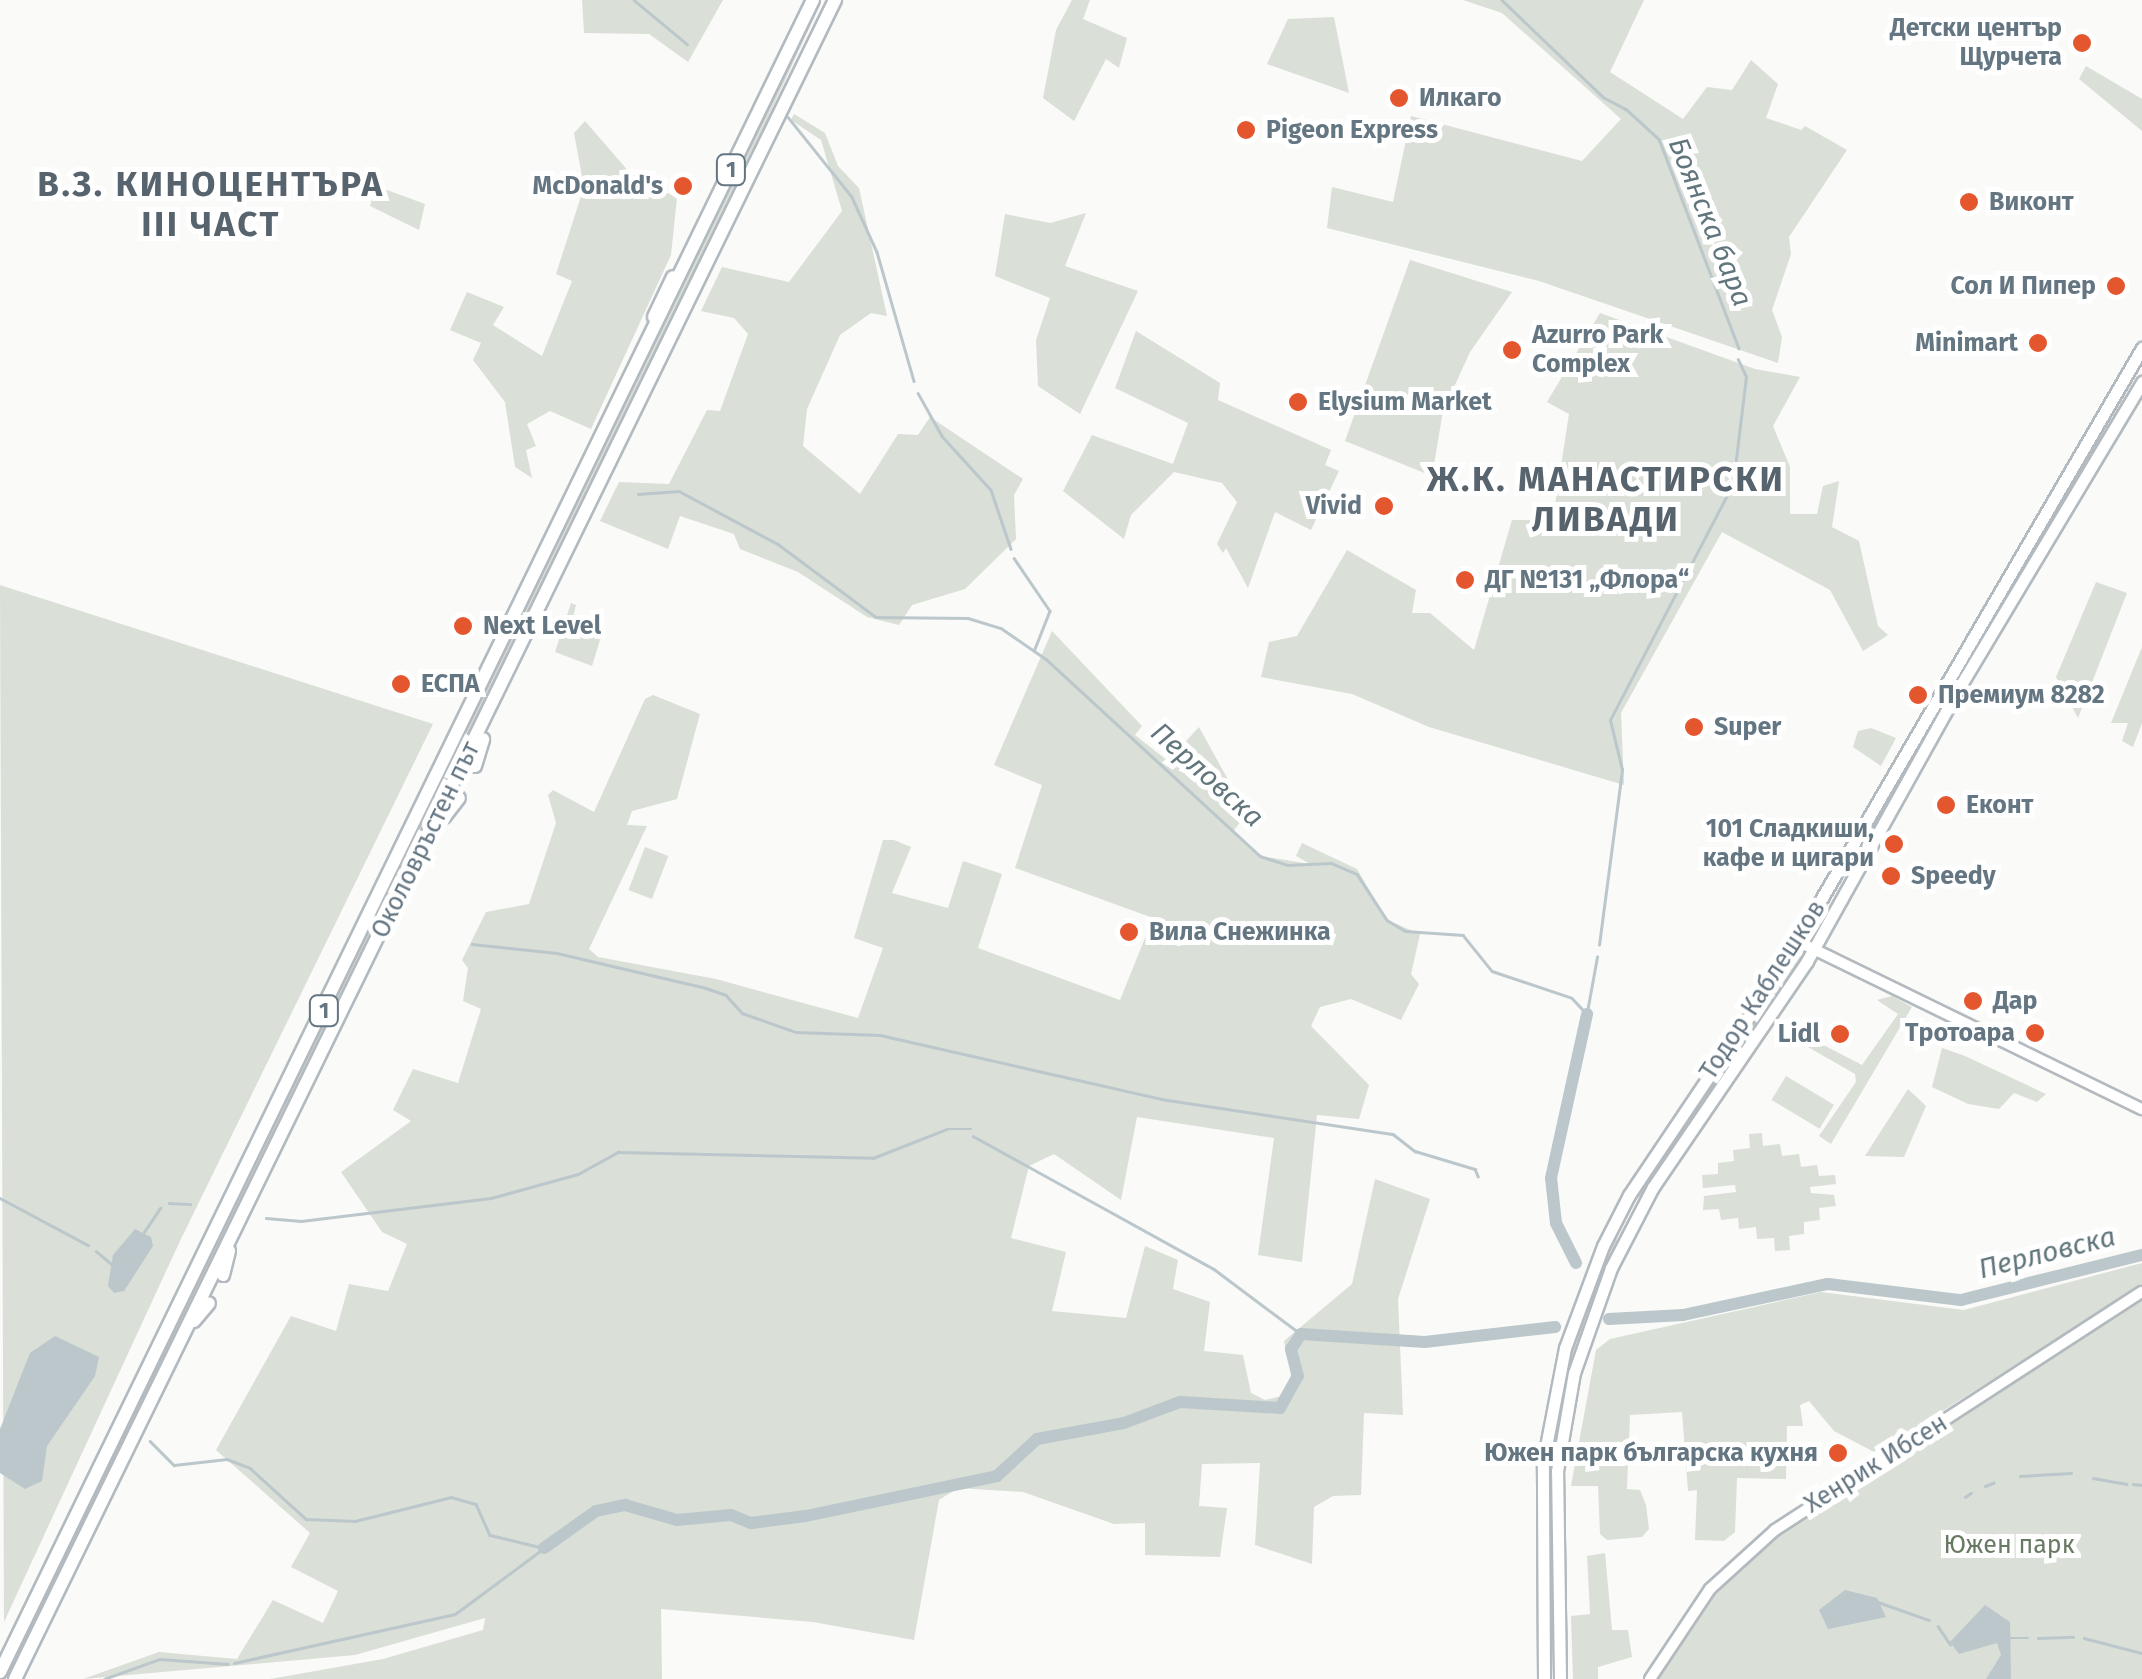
<!DOCTYPE html>
<html>
<head>
<meta charset="utf-8">
<style>
	body { margin:0 }
	#map { position:relative; width:2142px; height:1679px; overflow:hidden; background:#fafaf8; font-family:"Fira Sans",sans-serif }
	div>[style] { position:absolute }
	.green>* { inset:0; background:#dadfd7; transform-origin:0 0 }
	.water>* { inset:0; background:#bbc7cb }
	.stream>* { height:2.5px; margin:-1.25px; padding:0 1.25px; transform-origin:1.25px; border-radius:1.25px; background:#bbc7cb }
	.river>* { height:12px; margin:-6px; padding:0 6px; transform-origin:6px; border-radius:6px; background:#bbc7cb }
	.roads { filter:drop-shadow(2px 0 #b3babf) drop-shadow(-2px 0 #b3babf) drop-shadow(0 2px #b3babf) drop-shadow(0 -2px #b3babf) }
	.secondary>* { height:10px; margin:-5px; padding:0 5px; transform-origin:5px; border-radius:5px; background:#fff }
	.primary>* { height:11px; margin:-5.5px; padding:0 5.5px; transform-origin:5.5px; border-radius:5.5px; background:#fff }
	.trunk>* { height:12px; margin:-6px; padding:0 6px; transform-origin:6px; border-radius:6px; background:#fff }
	.dots>* { width:28px; height:28px; translate:-50% -50%; box-sizing:border-box; border:5px solid #fff; border-radius:50% }
	span { translate:-50% -50%; white-space:nowrap; text-align:center; line-height:1.15; -webkit-text-stroke:10px #fff; paint-order:stroke }
	.shield-label span { padding:2px 8px; background:#fff; border:2px solid; border-radius:8px; -webkit-text-stroke-width:0 }
	.shield-label { font-size:22px; color:#657683; font-weight:700 }
	.poi-label { font-size:25px; color:#657683; font-weight:700 }
	.right { translate:-100% -50%; text-align:right }
	.left { translate:0 -50%; text-align:left }
	.street-label { font-size:25px; color:#657683 }
	.park-label { font-size:25px; color:#687a64 }
	.water-label { font-size:28px; color:#60757c; font-style:italic }
	.district-label { font-size:35px; color:#57646e; font-weight:700; letter-spacing:2.5px }
</style>
</head>
<body>
<div id="map">
	<div class="green">
		<div style="clip-path:polygon(582px 0,723px 0,688px 62px,649px 34px,584px 33px)"></div>
		<div style="clip-path:polygon(822px 0,733px 194px,43px 1604px,40px 1602px)"></div>
		<div style="clip-path:polygon(1072px 0,1090px 0,1083px 19px,1127px 38px,1119px 68px,1106px 59px,1074px 121px,1043px 98px,1056px 30px)"></div>
		<div style="clip-path:polygon(1463px 0,1644px 0,1610px 72px,1683px 119px,1707px 87px,1732px 90px,1751px 60px,1778px 84px,1766px 118px,1801px 130px,1805px 126px,1847px 150px,1789px 237px,1791px 254px,1772px 310px,1782px 337px,1778px 363px,1539px 281px,1327px 228px,1332px 187px,1393px 202px,1411px 116px,1582px 161px,1621px 119px,1502px 13px)"></div>
		<div style="clip-path:polygon(1334px 17px,1349px 93px,1267px 64px,1288px 19px)"></div>
		<div style="clip-path:polygon(2086px 66px,2142px 99px,2142px 131px,2079px 79px)"></div>
		<div style="clip-path:polygon(794px 114px,825px 133px,838px 166px,859px 188px,887px 316px,871px 313px,840px 335px,807px 409px,803px 446px,860px 494px,898px 434px,918px 435px,930px 417px,1023px 479px,1014px 495px,1016px 539px,965px 589px,912px 605px,899px 625px,867px 617px,798px 572px,740px 549px,734px 534px,680px 516px,668px 549px,600px 521px,619px 482px,669px 484px,707px 410px,720px 411px,748px 334px,734px 318px,701px 311px,722px 267px,789px 282px,842px 211px,821px 140px,791px 120px)"></div>
		<div style="clip-path:polygon(585px 121px,630px 173px,677px 198px,671px 255px,591px 429px,550px 411px,527px 424px,536px 446px,526px 450px,532px 478px,515px 467px,505px 402px,473px 360px,481px 343px,450px 330px,467px 292px,504px 307px,493px 325px,542px 356px,572px 281px,556px 274px,584px 187px,574px 133px)"></div>
		<div style="clip-path:polygon(376px 186px,425px 204px,419px 230px,370px 206px)"></div>
		<div style="clip-path:polygon(1086px 213px,1065px 266px,1138px 291px,1080px 414px,1038px 386px,1036px 340px,1050px 298px,995px 276px,1005px 214px,1050px 223px)"></div>
		<div style="clip-path:polygon(1410px 260px,1512px 292px,1470px 352px,1443px 411px,1432px 476px,1345px 441px)"></div>
		<div style="clip-path:polygon(1600px 313px,1755px 369px,1800px 377px,1773px 426px,1790px 467px,1790px 514px,1817px 514px,1823px 486px,1839px 481px,1832px 527px,1859px 541px,1878px 626px,1888px 635px,1863px 651px,1830px 590px,1722px 532px,1621px 713px,1624px 785px,1429px 727px,1352px 694px,1261px 677px,1269px 642px,1297px 636px,1347px 550px,1416px 590px,1412px 613px,1430px 613px,1474px 650px,1512px 520px,1531px 520px,1555px 505px,1569px 414px,1547px 402px)"></div>
		<div style="clip-path:polygon(1136px 331px,1220px 383px,1218px 400px,1331px 450px,1325px 465px,1339px 471px,1311px 530px,1275px 512px,1248px 588px,1226px 548px,1223px 553px,1217px 544px,1237px 502px,1222px 483px,1174px 472px,1131px 515px,1124px 539px,1063px 491px,1092px 435px,1173px 464px,1188px 423px,1115px 388px)"></div>
		<div style="clip-path:polygon(2096px 582px,2127px 593px,2078px 718px,2056px 677px)"></div>
		<div style="clip-path:polygon(0 585px,433px 724px,180px 1241px,4px 1622px)"></div>
		<div style="clip-path:polygon(571px 603px,576px 605px,573px 617px,604px 627px,592px 666px,555px 652px)"></div>
		<div style="clip-path:polygon(1052px 631px,1142px 726px,1135px 735px,1168px 761px,1199px 727px,1247px 814px,1234px 830px,1260px 856px,1310px 864px,1296px 856px,1302px 843px,1357px 869px,1387px 920px,1420px 934px,1411px 974px,1419px 984px,1401px 1020px,1351px 999px,1320px 1007px,1311px 1026px,1369px 1085px,1359px 1119px,1317px 1115px,1302px 1262px,1258px 1255px,1274px 1138px,1137px 1117px,1121px 1200px,1054px 1154px,1029px 1166px,1011px 1238px,1066px 1252px,1052px 1311px,1126px 1318px,1145px 1246px,1178px 1260px,1173px 1289px,1210px 1302px,1204px 1351px,1243px 1355px,1251px 1393px,1265px 1400px,1286px 1395px,1292px 1381px,1284px 1341px,1352px 1284px,1375px 1179px,1430px 1199px,1398px 1299px,1403px 1415px,1364px 1413px,1361px 1495px,1333px 1496px,1314px 1507px,1312px 1564px,1255px 1545px,1260px 1463px,1202px 1464px,1199px 1506px,1227px 1508px,1220px 1557px,1145px 1555px,1145px 1523px,1114px 1524px,1023px 1492px,958px 1488px,939px 1500px,914px 1640px,813px 1622px,661px 1609px,662px 1679px,270px 1679px,383px 1659px,483px 1630px,485px 1618px,355px 1655px,83px 1679px,159px 1652px,237px 1659px,273px 1600px,323px 1623px,338px 1591px,291px 1567px,310px 1533px,216px 1450px,291px 1316px,336px 1331px,349px 1284px,388px 1291px,407px 1244px,382px 1232px,341px 1172px,411px 1121px,393px 1110px,413px 1069px,458px 1083px,481px 1009px,463px 1001px,468px 968px,462px 960px,486px 912px,529px 904px,556px 823px,548px 795px,553px 790px,594px 812px,645px 699px,653px 695px,700px 714px,677px 799px,632px 811px,627px 825px,647px 826px,589px 949px,598px 957px,716px 979px,858px 1018px,883px 948px,854px 938px,883px 840px,894px 840px,911px 847px,892px 893px,948px 908px,963px 861px,1002px 874px,978px 948px,1120px 1000px,1153px 918px,1015px 868px,1042px 785px,994px 765px)"></div>
		<div style="clip-path:polygon(2142px 647px,2142px 723px,2133px 747px,2122px 741px,2128px 723px,2111px 723px)"></div>
		<div style="clip-path:polygon(1871px 728px,1896px 738px,1881px 766px,1853px 747px,1858px 731px)"></div>
		<div style="left:645px;top:847px;width:25px;height:46px;rotate:21deg"></div>
		<div style="clip-path:polygon(1796px 954px,1803px 958px,1641px 1198px,1635px 1195px)"></div>
		<div style="clip-path:polygon(1892px 996px,1912px 1007px,1831px 1144px,1819px 1136px,1856px 1082px,1855px 1074px,1794px 1039px,1798px 1032px,1862px 1065px,1898px 1014px,1877px 1000px)"></div>
		<div style="clip-path:polygon(1942px 1048px,1965px 1056px,2046px 1094px,2037px 1102px,2014px 1093px,1999px 1109px,1968px 1104px,1932px 1087px)"></div>
		<div style="left:1786px;top:1076px;width:56px;height:28px;rotate:31deg"></div>
		<div style="clip-path:polygon(1908px 1089px,1926px 1106px,1904px 1157px,1865px 1156px)"></div>
		<div style="clip-path:polygon(1762px 1133px,1763px 1146px,1780px 1144px,1782px 1156px,1799px 1154px,1801px 1167px,1817px 1165px,1819px 1176px,1835px 1175px,1836px 1184px,1810px 1187px,1811px 1193px,1834px 1195px,1836px 1206px,1819px 1208px,1820px 1220px,1804px 1222px,1804px 1234px,1789px 1236px,1790px 1250px,1775px 1251px,1774px 1238px,1757px 1239px,1756px 1227px,1739px 1229px,1738px 1218px,1721px 1220px,1719px 1209px,1703px 1210px,1704px 1196px,1736px 1192px,1735px 1185px,1703px 1188px,1702px 1175px,1718px 1174px,1718px 1163px,1734px 1161px,1733px 1150px,1750px 1148px,1749px 1134px)"></div>
		<div style="clip-path:polygon(1611px 1237px,1618px 1240px,1583px 1330px,1552px 1490px,1552px 1571px,1545px 1571px,1547px 1457px,1569px 1350px)"></div>
		<div style="clip-path:polygon(2142px 1263px,2142px 1285px,1876px 1453px,1834px 1431px,1809px 1401px,1800px 1405px,1803px 1426px,1787px 1426px,1786px 1479px,1737px 1478px,1735px 1532px,1724px 1541px,1695px 1540px,1697px 1490px,1688px 1491px,1682px 1412px,1630px 1415px,1627px 1489px,1640px 1490px,1646px 1505px,1649px 1529px,1642px 1537px,1607px 1540px,1600px 1534px,1598px 1486px,1571px 1486px,1596px 1350px,1610px 1339px,1821px 1292px,1964px 1310px)"></div>
		<div style="clip-path:polygon(2142px 1297px,2142px 1679px,1657px 1679px,1704px 1606px,1773px 1538px)"></div>
		<div style="clip-path:polygon(1605px 1553px,1612px 1630px,1628px 1630px,1632px 1657px,1598px 1667px,1598px 1679px,1573px 1679px,1571px 1616px,1590px 1614px,1587px 1556px)"></div>
	</div>
	<div class="water">
		<div style="clip-path:polygon(135px 1229px,151px 1237px,153px 1246px,124px 1291px,114px 1293px,108px 1286px,113px 1255px)"></div>
		<div style="clip-path:polygon(55px 1336px,99px 1357px,95px 1376px,47px 1446px,42px 1481px,25px 1489px,0 1473px,0 1429px,30px 1353px)"></div>
		<div style="clip-path:polygon(1845px 1590px,1877px 1598px,1886px 1617px,1828px 1629px,1819px 1610px)"></div>
		<div style="clip-path:polygon(1985px 1605px,2010px 1622px,2011px 1679px,1986px 1679px,2001px 1655px,1997px 1643px,1959px 1654px,1950px 1642px)"></div>
	</div>
	<div class="stream">
		<div style="left:634px;top:0;width:69px;rotate:39.7deg"></div>
		<div style="left:1502px;top:0;width:140px;rotate:43.8deg"></div>
		<div style="left:1603px;top:97px;width:26px;rotate:28deg"></div>
		<div style="left:1626px;top:109px;width:45px;rotate:42.3deg"></div>
		<div style="left:1659px;top:139px;width:224px;rotate:69.1deg"></div>
		<div style="left:788px;top:117px;width:102px;rotate:51.3deg"></div>
		<div style="left:852px;top:197px;width:60px;rotate:65.6deg"></div>
		<div style="left:877px;top:252px;width:134px;rotate:74deg"></div>
		<div style="left:918px;top:393px;width:49px;rotate:60.8deg"></div>
		<div style="left:942px;top:436px;width:73px;rotate:47.8deg"></div>
		<div style="left:991px;top:490px;width:62px;rotate:71.3deg"></div>
		<div style="left:638px;top:494px;width:41px;rotate:-4.2deg"></div>
		<div style="left:679px;top:491px;width:112px;rotate:28.2deg"></div>
		<div style="left:778px;top:544px;width:122px;rotate:36.7deg"></div>
		<div style="left:876px;top:617px;width:92px;rotate:0.6deg"></div>
		<div style="left:968px;top:618px;width:34px;rotate:17deg"></div>
		<div style="left:1001px;top:628px;width:55px;rotate:34.6deg"></div>
		<div style="left:1046px;top:659px;width:291px;rotate:42.6deg"></div>
		<div style="left:1260px;top:856px;width:29px;rotate:18deg"></div>
		<div style="left:1288px;top:865px;width:43px;rotate:-2.7deg"></div>
		<div style="left:1331px;top:863px;width:28px;rotate:23deg"></div>
		<div style="left:1357px;top:874px;width:55px;rotate:56.9deg"></div>
		<div style="left:1387px;top:920px;width:21px;rotate:31deg"></div>
		<div style="left:1405px;top:931px;width:58px;rotate:3.9deg"></div>
		<div style="left:1463px;top:935px;width:46px;rotate:51.1deg"></div>
		<div style="left:1492px;top:971px;width:84px;rotate:18.6deg"></div>
		<div style="left:1572px;top:998px;width:22px;rotate:47deg"></div>
		<div style="left:1014px;top:558px;width:64px;rotate:55.8deg"></div>
		<div style="left:1050px;top:611px;width:41px;rotate:111.5deg"></div>
		<div style="left:472px;top:944px;width:85px;rotate:6deg"></div>
		<div style="left:557px;top:953px;width:153px;rotate:13.2deg"></div>
		<div style="left:706px;top:988px;width:21px;rotate:19deg"></div>
		<div style="left:726px;top:995px;width:24px;rotate:48deg"></div>
		<div style="left:742px;top:1013px;width:57px;rotate:19.4deg"></div>
		<div style="left:796px;top:1032px;width:84px;rotate:2deg"></div>
		<div style="left:880px;top:1035px;width:288px;rotate:12.8deg"></div>
		<div style="left:1161px;top:1099px;width:235px;rotate:8.6deg"></div>
		<div style="left:1393px;top:1134px;width:28px;rotate:38deg"></div>
		<div style="left:1415px;top:1151px;width:63px;rotate:16.7deg"></div>
		<div style="left:1475px;top:1169px;width:8px;rotate:67deg"></div>
		<div style="left:1599px;top:945px;width:177px;rotate:-82.5deg"></div>
		<div style="left:1622px;top:770px;width:51px;rotate:-103.5deg"></div>
		<div style="left:1610px;top:720px;width:266px;rotate:-62.5deg"></div>
		<div style="left:1733px;top:484px;width:108px;rotate:-83.1deg"></div>
		<div style="left:1746px;top:377px;width:19px;rotate:-115deg"></div>
		<div style="left:1587px;top:1012px;width:56px;rotate:-79.7deg"></div>
		<div style="left:973px;top:1136px;width:275px;rotate:28.9deg"></div>
		<div style="left:1214px;top:1269px;width:109px;rotate:36.8deg"></div>
		<div style="left:0;top:1198px;width:100px;rotate:28.1deg"></div>
		<div style="left:169px;top:1203px;width:21px;rotate:3deg"></div>
		<div style="left:266px;top:1218px;width:35px;rotate:5deg"></div>
		<div style="left:301px;top:1221px;width:191px;rotate:-6.9deg"></div>
		<div style="left:491px;top:1198px;width:90px;rotate:-15.4deg"></div>
		<div style="left:578px;top:1174px;width:46px;rotate:-28.8deg"></div>
		<div style="left:618px;top:1152px;width:255px;rotate:1.3deg"></div>
		<div style="left:873px;top:1158px;width:79px;rotate:-21.4deg"></div>
		<div style="left:947px;top:1129px;width:24px"></div>
		<div style="left:144px;top:1232px;width:29px;rotate:-56deg"></div>
		<div style="left:96px;top:1251px;width:23px;rotate:40deg"></div>
		<div style="left:150px;top:1441px;width:34px;rotate:45deg"></div>
		<div style="left:174px;top:1465px;width:53px;rotate:-6.5deg"></div>
		<div style="left:227px;top:1459px;width:25px;rotate:21deg"></div>
		<div style="left:250px;top:1468px;width:76px;rotate:42.3deg"></div>
		<div style="left:306px;top:1519px;width:49px;rotate:2.3deg"></div>
		<div style="left:355px;top:1521px;width:99px;rotate:-14deg"></div>
		<div style="left:451px;top:1497px;width:26px;rotate:16deg"></div>
		<div style="left:476px;top:1504px;width:34px;rotate:66deg"></div>
		<div style="left:490px;top:1535px;width:56px;rotate:13.5deg"></div>
		<div style="left:2020px;top:1476px;width:51px;rotate:-3.4deg"></div>
		<div style="left:2093px;top:1478px;width:34px;rotate:10deg"></div>
		<div style="left:2133px;top:1484px;width:9px;rotate:6deg"></div>
		<div style="left:1985px;top:1486px;width:9px;rotate:-21deg"></div>
		<div style="left:1965px;top:1497px;width:7px;rotate:-34deg"></div>
		<div style="left:1878px;top:1602px;width:54px;rotate:19.4deg"></div>
		<div style="left:1938px;top:1626px;width:22px;rotate:56deg"></div>
		<div style="left:2007px;top:1638px;width:21px"></div>
		<div style="left:2038px;top:1638px;width:35px;rotate:-2deg"></div>
		<div style="left:2084px;top:1638px;width:60px;rotate:14.5deg"></div>
		<div style="left:234px;top:1663px;width:226px;rotate:-12.5deg"></div>
		<div style="left:455px;top:1614px;width:109px;rotate:-36.5deg"></div>
		<div style="left:104px;top:1679px;width:59px;rotate:-19.7deg"></div>
		<div style="left:160px;top:1659px;width:68px;rotate:4.2deg"></div>
	</div>
	<div class="river">
		<div style="left:1576px;top:1263px;width:45px;rotate:-116.6deg"></div>
		<div style="left:1556px;top:1223px;width:45px;rotate:-96.3deg"></div>
		<div style="left:1551px;top:1178px;width:168px;rotate:-77.6deg"></div>
		<div style="left:1609px;top:1319px;width:74px;rotate:-3.1deg"></div>
		<div style="left:1683px;top:1315px;width:148px;rotate:-12.1deg"></div>
		<div style="left:1828px;top:1284px;width:134px;rotate:6.9deg"></div>
		<div style="left:1961px;top:1300px;width:187px;rotate:-14deg"></div>
		<div style="left:544px;top:1548px;width:64px;rotate:-35.4deg"></div>
		<div style="left:596px;top:1511px;width:30px;rotate:-12deg"></div>
		<div style="left:625px;top:1505px;width:54px;rotate:16.1deg"></div>
		<div style="left:677px;top:1520px;width:54px;rotate:-5.3deg"></div>
		<div style="left:731px;top:1515px;width:22px;rotate:22deg"></div>
		<div style="left:751px;top:1523px;width:55px;rotate:-7.3deg"></div>
		<div style="left:806px;top:1516px;width:195px;rotate:-11.8deg"></div>
		<div style="left:997px;top:1476px;width:54px;rotate:-42.8deg"></div>
		<div style="left:1037px;top:1439px;width:88px;rotate:-10.4deg"></div>
		<div style="left:1124px;top:1423px;width:60px;rotate:-20.6deg"></div>
		<div style="left:1180px;top:1402px;width:100px;rotate:3.4deg"></div>
		<div style="left:1280px;top:1408px;width:37px;rotate:-61deg"></div>
		<div style="left:1298px;top:1376px;width:28px;rotate:-105deg"></div>
		<div style="left:1291px;top:1349px;width:18px;rotate:-56deg"></div>
		<div style="left:1301px;top:1334px;width:124px;rotate:3.7deg"></div>
		<div style="left:1425px;top:1342px;width:131px;rotate:-6.6deg"></div>
	</div>
	<div class="roads">
		<div class="secondary">
			<div style="left:1797px;top:941px;width:384px;rotate:26deg"></div>
			<div style="left:1650px;top:1679px;width:108px;rotate:-56.3deg"></div>
			<div style="left:1710px;top:1589px;width:88px;rotate:-42.2deg"></div>
			<div style="left:1775px;top:1530px;width:437px;rotate:-33deg"></div>
		</div>
		<div class="primary">
			<div style="left:1544px;top:1679px;width:217px;rotate:-90.3deg"></div>
			<div style="left:1543px;top:1462px;width:116px;rotate:-79.1deg"></div>
			<div style="left:1565px;top:1348px;width:109px;rotate:-69.6deg"></div>
			<div style="left:1603px;top:1246px;width:57px;rotate:-63deg"></div>
			<div style="left:1629px;top:1195px;width:265px;rotate:-56.1deg"></div>
			<div style="left:1777px;top:975px;width:726px;rotate:-59.79deg"></div>
			<div style="left:1560px;top:1679px;width:208px;rotate:-90.8deg"></div>
			<div style="left:1557px;top:1471px;width:99px;rotate:-80.2deg"></div>
			<div style="left:1574px;top:1373px;width:111px;rotate:-70.6deg"></div>
			<div style="left:1611px;top:1268px;width:91px;rotate:-62.6deg"></div>
			<div style="left:1653px;top:1187px;width:273px;rotate:-55.7deg"></div>
			<div style="left:1807px;top:961px;width:312px;rotate:-60.9deg"></div>
			<div style="left:1959px;top:688px;width:357px;rotate:-59.1deg"></div>
		</div>
		<div class="trunk">
			<div style="left:654px;top:317px;width:44px;rotate:-64.6deg"></div>
			<div style="left:475px;top:766px;width:28px;rotate:-73deg"></div>
			<div style="left:444px;top:817px;width:24px;rotate:-52deg"></div>
			<div style="left:223px;top:1275px;width:25px;rotate:-76deg"></div>
			<div style="left:194px;top:1321px;width:23px;rotate:-50deg"></div>
			<div style="left:0;top:1672px;width:1859px;rotate:-64.07deg"></div>
			<div style="left:15px;top:1679px;width:1869px;rotate:-63.97deg"></div>
		</div>
	</div>
	<div class="dots">
		<div style="left:2082px;top:43px;background:#e4572e"></div>
		<div style="left:1399px;top:98px;background:#e4572e"></div>
		<div style="left:1246px;top:130px;background:#e4572e"></div>
		<div style="left:683px;top:186px;background:#e4572e"></div>
		<div style="left:1969px;top:202px;background:#e4572e"></div>
		<div style="left:2116px;top:286px;background:#e4572e"></div>
		<div style="left:2038px;top:343px;background:#e4572e"></div>
		<div style="left:1512px;top:350px;background:#e4572e"></div>
		<div style="left:1298px;top:402px;background:#e4572e"></div>
		<div style="left:1384px;top:506px;background:#e4572e"></div>
		<div style="left:1465px;top:580px;background:#e4572e"></div>
		<div style="left:463px;top:626px;background:#e4572e"></div>
		<div style="left:401px;top:684px;background:#e4572e"></div>
		<div style="left:1918px;top:695px;background:#e4572e"></div>
		<div style="left:1694px;top:727px;background:#e4572e"></div>
		<div style="left:1946px;top:805px;background:#e4572e"></div>
		<div style="left:1894px;top:844px;background:#e4572e"></div>
		<div style="left:1891px;top:876px;background:#e4572e"></div>
		<div style="left:1129px;top:932px;background:#e4572e"></div>
		<div style="left:1973px;top:1001px;background:#e4572e"></div>
		<div style="left:2035px;top:1033px;background:#e4572e"></div>
		<div style="left:1840px;top:1034px;background:#e4572e"></div>
		<div style="left:1838px;top:1453px;background:#e4572e"></div>
	</div>
	<div class="shield-label">
		<span style="left:731px;top:170px">1</span>
		<span style="left:324px;top:1011px">1</span>
	</div>
	<div class="poi-label">
		<span class="right" style="left:2062px;top:43px">Детски център<br>Щурчета</span>
		<span class="left" style="left:1419px;top:98px">Илкаго</span>
		<span class="left" style="left:1266px;top:130px">Pigeon Express</span>
		<span class="right" style="left:663px;top:186px">McDonald's</span>
		<span class="left" style="left:1989px;top:202px">Виконт</span>
		<span class="right" style="left:2096px;top:286px">Сол И Пипер</span>
		<span class="left" style="left:1532px;top:350px">Azurro Park<br>Complex</span>
		<span class="right" style="left:2018px;top:343px">Minimart</span>
		<span class="left" style="left:1318px;top:402px">Elysium Market</span>
		<span class="right" style="left:1362px;top:506px">Vivid</span>
		<span class="left" style="left:1485px;top:580px">ДГ №131 „Флора“</span>
		<span class="left" style="left:483px;top:626px">Next Level</span>
		<span class="left" style="left:421px;top:684px">ЕСПА</span>
		<span class="left" style="left:1938px;top:695px">Премиум 8282</span>
		<span class="left" style="left:1714px;top:727px">Super</span>
		<span class="left" style="left:1966px;top:805px">Еконт</span>
		<span class="right" style="left:1874px;top:844px">101 Сладкиши,<br>кафе и цигари</span>
		<span class="left" style="left:1911px;top:876px">Speedy</span>
		<span class="left" style="left:1149px;top:932px">Вила Снежинка</span>
		<span class="left" style="left:1993px;top:1001px">Дар</span>
		<span class="right" style="left:2015px;top:1033px">Тротоара</span>
		<span class="right" style="left:1820px;top:1034px">Lidl</span>
		<span class="right" style="left:1818px;top:1453px">Южен парк българска кухня</span>
	</div>
	<div class="street-label">
		<span style="left:426px;top:840px;rotate:-64deg">Околовръстен път</span>
		<span style="left:1763px;top:990px;rotate:-57deg">Тодор Каблешков</span>
		<span style="left:1876px;top:1464px;rotate:-32deg">Хенрик Ибсен</span>
	</div>
	<div class="park-label">
		<span style="left:2009px;top:1545px">Южен парк</span>
	</div>
	<div class="water-label">
		<span style="left:1710px;top:222px;rotate:68deg">Боянска бара</span>
		<span style="left:1207px;top:775px;rotate:42deg">Перловска</span>
		<span style="left:2047px;top:1253px;rotate:-14deg">Перловска</span>
	</div>
	<div class="district-label">
		<span style="left:211px;top:204px">В.З. КИНОЦЕНТЪРА<br>ІІІ ЧАСТ</span>
		<span style="left:1606px;top:499px">Ж.К. МАНАСТИРСКИ<br>ЛИВАДИ</span>
	</div>
</div>
</body>
</html>
